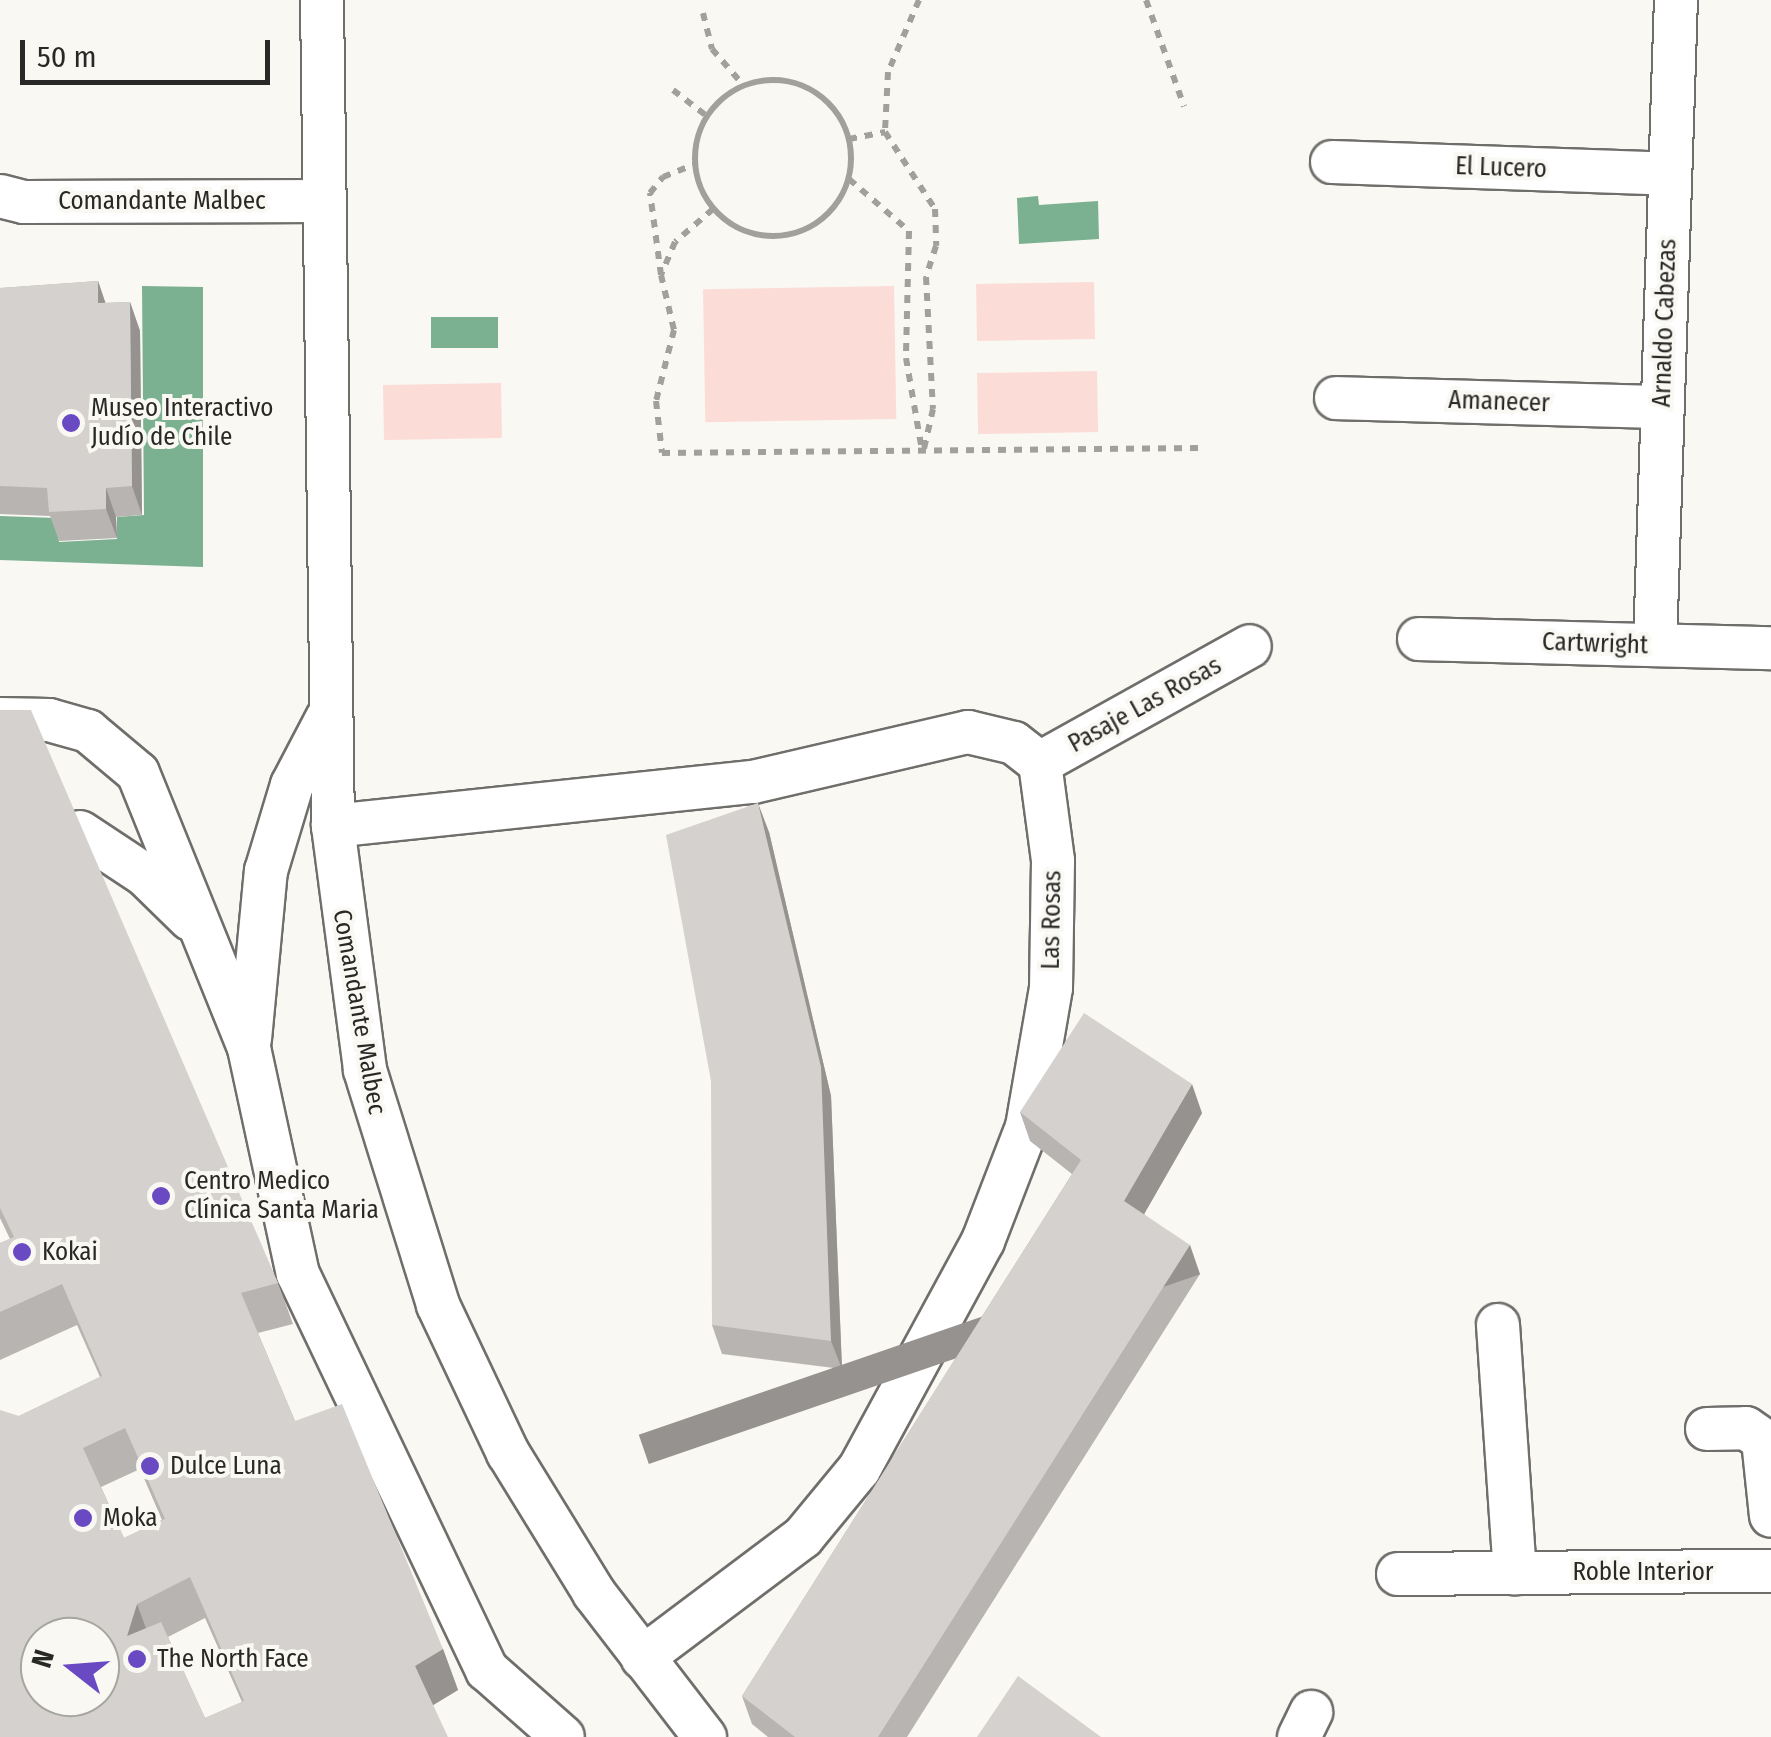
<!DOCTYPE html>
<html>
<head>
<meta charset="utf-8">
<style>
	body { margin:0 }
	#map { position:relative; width:1771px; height:1737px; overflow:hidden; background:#f9f8f3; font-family:"Fira Sans Condensed",sans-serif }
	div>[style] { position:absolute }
	.green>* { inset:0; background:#fcdcd7; transform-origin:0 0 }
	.water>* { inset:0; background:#7bb091; transform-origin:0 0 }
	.path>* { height:6px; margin-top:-3px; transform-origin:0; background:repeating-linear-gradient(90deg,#a1a09c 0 8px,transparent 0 16px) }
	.path>.ring { margin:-3px; padding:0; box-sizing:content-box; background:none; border:6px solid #a1a09c; border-radius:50% }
	.roads { filter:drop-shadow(2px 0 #706e6b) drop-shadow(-2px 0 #706e6b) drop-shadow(0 2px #706e6b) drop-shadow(0 -2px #706e6b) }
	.minor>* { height:42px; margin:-21px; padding:0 21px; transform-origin:21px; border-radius:21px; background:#fff }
	.wall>* { inset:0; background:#b7b4b1 }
	.shaded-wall>* { inset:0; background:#959290; transform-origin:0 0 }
	.building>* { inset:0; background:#d5d1ce }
	.dots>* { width:28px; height:28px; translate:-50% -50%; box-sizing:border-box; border:5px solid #f9f8f3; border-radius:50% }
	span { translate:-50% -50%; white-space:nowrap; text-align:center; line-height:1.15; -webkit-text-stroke:8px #f9f8f3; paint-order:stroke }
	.street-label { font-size:25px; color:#282826 }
	.poi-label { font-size:25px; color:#282826 }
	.left { translate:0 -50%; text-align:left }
	.north { position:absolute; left:20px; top:1617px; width:100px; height:100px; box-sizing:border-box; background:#f9f8f3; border:2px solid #a5a5a1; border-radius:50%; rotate:287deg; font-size:28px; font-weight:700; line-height:40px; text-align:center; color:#282826 }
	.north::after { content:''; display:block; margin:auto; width:35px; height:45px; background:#694ac3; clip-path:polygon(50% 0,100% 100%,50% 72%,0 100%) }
	.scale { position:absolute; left:20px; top:40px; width:250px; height:45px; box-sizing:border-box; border:5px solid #282826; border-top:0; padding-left:12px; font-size:30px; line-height:35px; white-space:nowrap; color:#282826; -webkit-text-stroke:8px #f9f8f3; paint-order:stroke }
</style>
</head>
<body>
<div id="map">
	<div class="green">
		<div style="left:1094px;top:282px;width:57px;height:118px;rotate:89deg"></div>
		<div style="left:894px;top:286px;width:133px;height:191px;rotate:89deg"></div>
		<div style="left:1097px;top:371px;width:61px;height:120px;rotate:89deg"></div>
		<div style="left:501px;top:383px;width:55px;height:118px;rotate:89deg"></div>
	</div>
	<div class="water">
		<div style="clip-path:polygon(1038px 196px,1039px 205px,1098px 201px,1099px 239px,1019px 244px,1017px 198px)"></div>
		<div style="clip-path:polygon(142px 286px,203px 287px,203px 567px,0 560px,0 516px,56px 518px,59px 542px,117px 539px,117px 517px,144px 515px)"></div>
		<div style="left:498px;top:317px;width:31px;height:67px;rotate:90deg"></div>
	</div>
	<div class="path">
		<div style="left:919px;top:0;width:78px;rotate:113.3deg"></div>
		<div style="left:888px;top:72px;width:60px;rotate:92.9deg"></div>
		<div style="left:885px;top:132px;width:92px;rotate:57deg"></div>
		<div style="left:935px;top:209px;width:37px;rotate:88deg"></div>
		<div style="left:936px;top:246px;width:33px;rotate:108deg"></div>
		<div style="left:926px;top:277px;width:132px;rotate:87deg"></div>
		<div style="left:933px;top:409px;width:45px;rotate:102.8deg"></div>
		<div style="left:1146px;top:0;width:113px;rotate:70.3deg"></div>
		<div style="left:703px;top:13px;width:37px;rotate:76deg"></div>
		<div style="left:712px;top:49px;width:49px;rotate:49.1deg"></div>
		<div class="ring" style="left:695px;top:80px;width:150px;height:150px"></div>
		<div style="left:673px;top:90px;width:44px;rotate:37.6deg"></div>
		<div style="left:849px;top:139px;width:37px;rotate:-11deg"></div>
		<div style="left:849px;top:179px;width:79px;rotate:40.9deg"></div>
		<div style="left:909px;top:231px;width:127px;rotate:91.4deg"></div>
		<div style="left:906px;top:358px;width:94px;rotate:80.2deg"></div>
		<div style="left:713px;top:209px;width:50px;rotate:139deg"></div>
		<div style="left:675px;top:242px;width:36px;rotate:113deg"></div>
		<div style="left:661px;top:275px;width:57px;rotate:76.7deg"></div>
		<div style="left:674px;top:330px;width:73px;rotate:104.2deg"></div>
		<div style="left:656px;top:401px;width:52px;rotate:83.4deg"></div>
		<div style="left:662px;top:453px;width:538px;rotate:-0.53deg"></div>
		<div style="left:661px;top:275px;width:83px;rotate:-97.6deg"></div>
		<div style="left:650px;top:193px;width:21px;rotate:-51deg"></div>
		<div style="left:663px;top:177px;width:35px;rotate:-22deg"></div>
	</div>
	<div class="roads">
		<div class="minor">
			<div style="left:322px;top:0;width:826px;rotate:89.24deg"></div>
			<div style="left:333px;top:826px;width:246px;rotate:82.5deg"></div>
			<div style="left:365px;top:1070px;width:246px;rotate:72.7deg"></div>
			<div style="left:438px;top:1305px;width:164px;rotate:64.7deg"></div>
			<div style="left:508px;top:1453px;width:164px;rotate:58.4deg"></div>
			<div style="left:594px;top:1593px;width:182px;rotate:52.4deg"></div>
			<div style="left:1332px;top:162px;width:338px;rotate:2deg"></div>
			<div style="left:0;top:196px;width:25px;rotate:14deg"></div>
			<div style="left:24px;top:202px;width:301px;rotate:-0.2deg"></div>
			<div style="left:1336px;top:398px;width:327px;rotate:1.6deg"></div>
			<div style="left:1419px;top:639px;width:352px;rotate:1.5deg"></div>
			<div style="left:1655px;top:645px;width:645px;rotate:-88.14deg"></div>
			<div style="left:0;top:719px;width:49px;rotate:1.2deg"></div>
			<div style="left:49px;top:720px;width:41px;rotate:15.8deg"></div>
			<div style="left:88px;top:731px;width:65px;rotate:40deg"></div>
			<div style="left:138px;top:773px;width:297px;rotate:68deg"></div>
			<div style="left:249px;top:1048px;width:231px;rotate:77.8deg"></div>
			<div style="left:298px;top:1274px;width:439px;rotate:64.5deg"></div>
			<div style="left:487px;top:1670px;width:101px;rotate:41.4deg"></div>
			<div style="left:1040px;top:763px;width:240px;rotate:-29.1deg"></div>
			<div style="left:333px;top:826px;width:422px;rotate:-6deg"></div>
			<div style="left:753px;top:782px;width:221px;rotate:-13.1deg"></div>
			<div style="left:968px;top:732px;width:47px;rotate:13.4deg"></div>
			<div style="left:1014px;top:743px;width:33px;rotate:38deg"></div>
			<div style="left:1040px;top:763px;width:99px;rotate:82.4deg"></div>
			<div style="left:1053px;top:861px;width:127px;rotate:90.9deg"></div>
			<div style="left:1051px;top:988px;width:141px;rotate:99.8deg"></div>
			<div style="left:1027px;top:1127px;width:122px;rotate:111.1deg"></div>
			<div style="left:983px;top:1241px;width:260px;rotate:118.5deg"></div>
			<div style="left:859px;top:1469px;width:88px;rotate:129.5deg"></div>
			<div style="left:803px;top:1537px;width:201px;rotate:143.1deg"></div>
			<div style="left:80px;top:832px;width:78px;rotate:33.5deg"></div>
			<div style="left:145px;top:875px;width:63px;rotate:44.4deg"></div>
			<div style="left:250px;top:1039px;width:169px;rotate:-84.6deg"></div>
			<div style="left:266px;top:871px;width:90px;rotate:-73.2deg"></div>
			<div style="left:292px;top:785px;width:76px;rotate:-62.4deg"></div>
			<div style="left:1498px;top:1325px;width:249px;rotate:86.1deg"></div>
			<div style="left:1707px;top:1429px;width:39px;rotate:-1deg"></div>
			<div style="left:1746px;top:1428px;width:21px;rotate:35deg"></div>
			<div style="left:1763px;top:1440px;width:76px;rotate:84deg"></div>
			<div style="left:1398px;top:1574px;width:373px;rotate:-0.5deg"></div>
			<div style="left:1299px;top:1737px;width:28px;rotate:-64deg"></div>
		</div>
	</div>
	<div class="wall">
		<div style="clip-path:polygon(98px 281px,105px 303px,130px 302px,140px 331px,142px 515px,116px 517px,117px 538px,59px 541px,50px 516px,0 514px,0 288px)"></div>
		<div style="clip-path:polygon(evenodd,0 710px,278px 1283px,293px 1324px,258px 1333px,295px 1421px,443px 1649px,458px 1690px,433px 1705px,0 1737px,19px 1416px,100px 1377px,77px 1325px,0 1360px,0 1243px,10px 1239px,0 1218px,0 710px,140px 1469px,162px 1520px,124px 1538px,101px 1487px,140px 1469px,0 710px,205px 1618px,242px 1702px,205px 1718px,168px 1637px,205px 1618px)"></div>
		<div style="clip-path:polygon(769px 832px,831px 1096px,842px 1369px,722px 1354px,712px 1325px)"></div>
		<div style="clip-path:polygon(1020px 1112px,1202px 1113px,1144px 1214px,1200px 1274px,907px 1737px,768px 1737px,752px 1724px,742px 1696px,1072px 1174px,1030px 1141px)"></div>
	</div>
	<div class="shaded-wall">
		<div style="clip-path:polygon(98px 281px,108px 310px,98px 303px)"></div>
		<div style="clip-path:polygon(130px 302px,140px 331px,142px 515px,132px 486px)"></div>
		<div style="clip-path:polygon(106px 488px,116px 517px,117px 538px,106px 509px)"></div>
		<div style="clip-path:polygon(758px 803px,769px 832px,831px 1096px,842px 1369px,831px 1341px)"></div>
		<div style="clip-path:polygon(1192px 1084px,1202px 1113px,1135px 1230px,1124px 1201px)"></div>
		<div style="left:1190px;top:1245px;width:31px;height:583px;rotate:71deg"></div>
		<div style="clip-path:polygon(137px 1604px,152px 1645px,127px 1636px)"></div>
		<div style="clip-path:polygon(443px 1649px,458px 1690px,430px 1707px,415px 1666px)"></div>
	</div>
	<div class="building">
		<div style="clip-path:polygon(98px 281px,98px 303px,130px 302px,132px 486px,106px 488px,106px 509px,49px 512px,47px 488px,0 486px,0 288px)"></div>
		<div style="clip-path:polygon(evenodd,0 710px,31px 710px,278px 1283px,241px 1293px,295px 1421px,342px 1404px,443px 1649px,415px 1666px,448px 1737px,0 1737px,0 1410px,19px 1416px,102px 1376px,62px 1284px,0 1312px,0 1243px,14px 1237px,0 1208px,0 710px,125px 1428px,165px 1519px,124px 1538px,83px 1448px,125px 1428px,0 710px,190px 1577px,244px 1701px,205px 1718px,161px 1622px,127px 1636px,137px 1604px,190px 1577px,0 710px,40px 1637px,100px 1637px,100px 1697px,40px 1697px,40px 1637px)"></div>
		<div style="clip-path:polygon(758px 803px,821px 1067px,831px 1341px,712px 1325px,711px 1081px,666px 835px)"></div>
		<div style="clip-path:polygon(1084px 1013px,1192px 1084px,1124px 1201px,1190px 1245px,878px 1737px,795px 1737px,742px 1696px,1081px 1160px,1020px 1112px)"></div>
		<div style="clip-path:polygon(1018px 1676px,1101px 1737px,977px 1737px)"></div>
	</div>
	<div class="dots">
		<div style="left:71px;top:423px;background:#694ac3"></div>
		<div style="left:161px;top:1196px;background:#694ac3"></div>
		<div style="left:22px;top:1252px;background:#694ac3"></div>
		<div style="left:150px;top:1466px;background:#694ac3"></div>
		<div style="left:83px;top:1518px;background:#694ac3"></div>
		<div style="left:137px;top:1659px;background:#694ac3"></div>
	</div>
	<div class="street-label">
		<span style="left:1501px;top:168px;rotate:2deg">El Lucero</span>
		<span style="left:162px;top:201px">Comandante Malbec</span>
		<span style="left:1665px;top:323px;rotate:-88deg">Arnaldo Cabezas</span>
		<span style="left:1499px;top:402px;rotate:2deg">Amanecer</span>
		<span style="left:1595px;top:644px;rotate:2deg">Cartwright</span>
		<span style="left:1145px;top:705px;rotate:-29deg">Pasaje Las Rosas</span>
		<span style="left:1052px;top:920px;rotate:-89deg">Las Rosas</span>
		<span style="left:359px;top:1012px;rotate:80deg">Comandante Malbec</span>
		<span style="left:1643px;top:1572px">Roble Interior</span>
	</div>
	<div class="poi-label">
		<span class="left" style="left:91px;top:423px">Museo Interactivo<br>Judío de Chile</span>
		<span class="left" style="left:184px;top:1196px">Centro Medico<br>Clínica Santa Maria</span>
		<span class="left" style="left:42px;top:1252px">Kokai</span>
		<span class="left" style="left:170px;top:1466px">Dulce Luna</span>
		<span class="left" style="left:103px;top:1518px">Moka</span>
		<span class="left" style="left:157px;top:1659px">The North Face</span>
	</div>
	<div class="north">N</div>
	<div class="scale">50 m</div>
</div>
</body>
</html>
